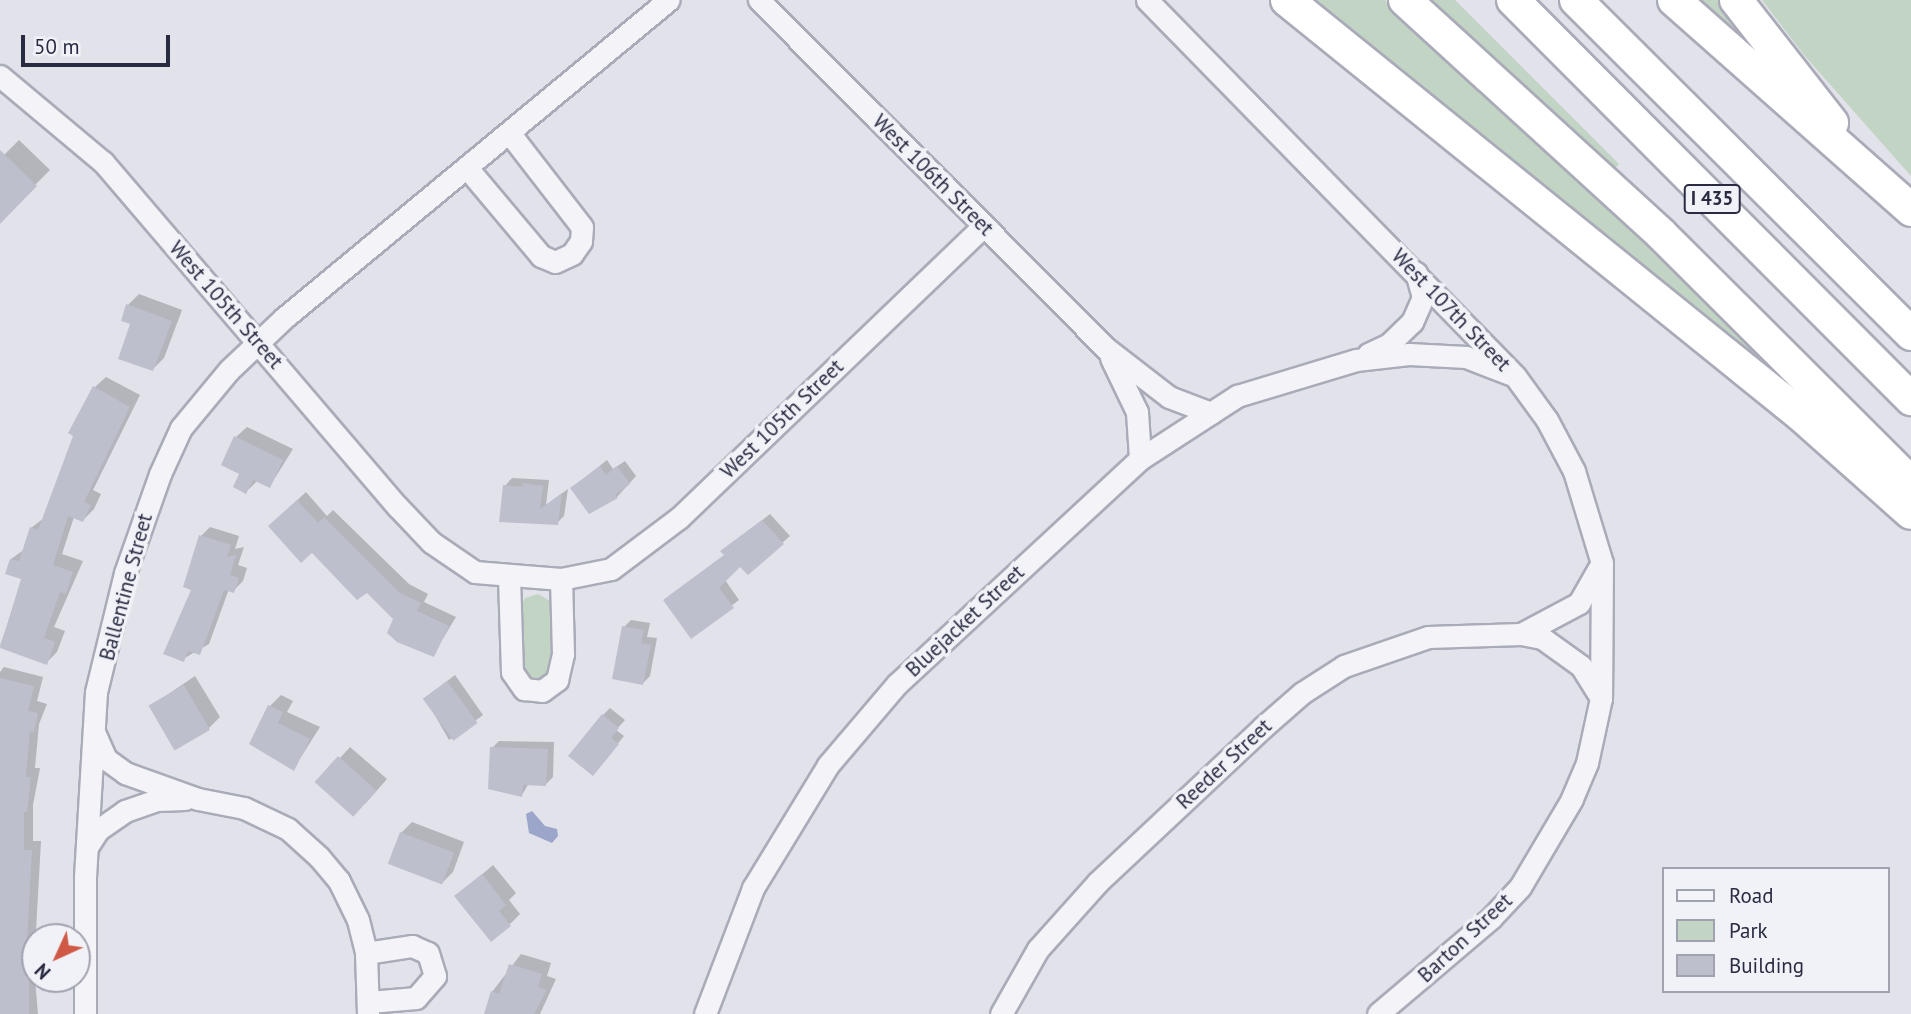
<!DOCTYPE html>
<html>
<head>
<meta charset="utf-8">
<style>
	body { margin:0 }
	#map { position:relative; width:1911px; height:1014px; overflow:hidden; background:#e1e2ea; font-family:"PT Sans",sans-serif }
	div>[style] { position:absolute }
	.green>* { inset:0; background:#c2d4c3 }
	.water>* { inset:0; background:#9ca5ca }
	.shadow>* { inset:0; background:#0003 }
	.building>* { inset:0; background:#bebfcd; transform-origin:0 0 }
	.roads { filter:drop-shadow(2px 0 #aaabb8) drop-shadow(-2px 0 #aaabb8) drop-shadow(0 2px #aaabb8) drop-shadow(0 -2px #aaabb8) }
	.minor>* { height:21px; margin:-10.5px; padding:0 10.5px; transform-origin:10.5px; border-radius:10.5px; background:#f4f4f8 }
	.highway>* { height:32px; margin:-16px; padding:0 16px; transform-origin:16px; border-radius:16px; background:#fff }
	span { translate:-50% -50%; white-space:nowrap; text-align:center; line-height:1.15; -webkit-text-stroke:7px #f1f2f7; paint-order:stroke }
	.shield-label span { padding:2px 5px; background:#f1f2f7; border:2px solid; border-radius:5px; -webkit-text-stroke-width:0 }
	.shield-label { font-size:19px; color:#292b42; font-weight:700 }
	.street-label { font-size:21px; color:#292b42 }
	.legend { position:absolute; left:1662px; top:867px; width:228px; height:126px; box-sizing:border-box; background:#f1f2f7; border:2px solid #a1a2af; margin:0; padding:9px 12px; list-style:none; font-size:21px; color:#292b42 }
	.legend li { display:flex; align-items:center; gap:14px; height:35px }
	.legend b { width:35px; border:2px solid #a1a2af }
	.north { position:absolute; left:21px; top:923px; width:70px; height:70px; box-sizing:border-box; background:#f1f2f7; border:2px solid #a1a2af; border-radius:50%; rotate:225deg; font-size:19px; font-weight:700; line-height:28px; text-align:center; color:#292b42 }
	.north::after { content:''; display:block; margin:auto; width:24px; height:32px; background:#d05945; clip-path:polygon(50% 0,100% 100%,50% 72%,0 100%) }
	.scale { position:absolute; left:21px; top:35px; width:149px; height:32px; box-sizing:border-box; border:4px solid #292b42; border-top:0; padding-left:9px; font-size:21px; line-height:24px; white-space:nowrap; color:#292b42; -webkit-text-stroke:5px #f1f2f7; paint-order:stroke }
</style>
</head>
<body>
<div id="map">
	<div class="green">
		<div style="clip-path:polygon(1314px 0,1385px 0,1759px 350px,1753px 355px)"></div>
		<div style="clip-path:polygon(1423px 0,1455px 0,1619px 164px,1612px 171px)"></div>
		<div style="clip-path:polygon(1698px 0,1719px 0,1737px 25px,1727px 29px)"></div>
		<div style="clip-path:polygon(1762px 0,1911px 0,1911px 176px,1804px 55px)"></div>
		<div style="clip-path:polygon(538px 594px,550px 601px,553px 611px,550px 672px,543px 680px,532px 681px,521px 672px,521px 606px,525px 598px)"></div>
	</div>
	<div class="water">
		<div style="clip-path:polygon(532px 811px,545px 826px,557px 829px,558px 836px,552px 843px,529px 833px,526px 814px)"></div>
	</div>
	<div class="shadow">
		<div style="clip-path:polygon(19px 140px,50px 170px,0 220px,0 159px)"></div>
		<div style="clip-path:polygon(139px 294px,182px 310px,164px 358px,153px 369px,128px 305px)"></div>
		<div style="clip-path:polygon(106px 377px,140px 395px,93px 490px,101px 494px,94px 509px,83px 520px,74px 517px,62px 554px,83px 561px,54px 627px,65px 631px,57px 652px,46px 663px,0 646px,23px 578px,11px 559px,25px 549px,31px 528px,44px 518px,95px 387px)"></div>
		<div style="clip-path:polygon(247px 427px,293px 449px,270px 486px,258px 480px,246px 492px,236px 437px)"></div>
		<div style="clip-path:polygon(607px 460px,613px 469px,625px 461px,636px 476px,617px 497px,572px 488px)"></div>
		<div style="clip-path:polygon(512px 478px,549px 480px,546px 505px,568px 489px,564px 516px,557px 523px,505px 486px)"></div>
		<div style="clip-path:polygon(306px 492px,327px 516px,333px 510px,409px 584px,428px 594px,424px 602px,456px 617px,433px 655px,367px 591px,278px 518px)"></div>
		<div style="clip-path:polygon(770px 514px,790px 536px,748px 573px,740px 565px,725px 580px,739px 600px,691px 636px,730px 545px)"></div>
		<div style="clip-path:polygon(210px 527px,239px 536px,235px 549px,244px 547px,238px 565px,247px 568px,243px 581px,233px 591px,229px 589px,209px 644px,183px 659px,201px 536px)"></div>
		<div style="clip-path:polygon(631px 620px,650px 623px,647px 637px,657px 638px,650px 676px,643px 683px,624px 627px)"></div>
		<div style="clip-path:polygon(4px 667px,43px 677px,37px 701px,47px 704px,39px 724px,35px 768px,40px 768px,33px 805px,33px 841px,41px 841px,34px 967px,38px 1014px,0 1014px,0 672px)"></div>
		<div style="clip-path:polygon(455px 675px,483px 715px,449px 740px,425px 698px)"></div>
		<div style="clip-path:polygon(195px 676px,220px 717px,209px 728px,151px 706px)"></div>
		<div style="clip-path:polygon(281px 695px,293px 701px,287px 712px,320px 727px,294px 768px,270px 706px)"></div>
		<div style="clip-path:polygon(610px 708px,625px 720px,616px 730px,624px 736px,599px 767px,603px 715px)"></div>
		<div style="clip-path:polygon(499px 741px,554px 742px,553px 777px,546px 784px,529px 783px,522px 795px,492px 748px)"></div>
		<div style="clip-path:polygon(350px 747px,387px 779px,365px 804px,318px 782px)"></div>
		<div style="clip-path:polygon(412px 822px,464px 842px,453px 872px,442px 883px,401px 833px)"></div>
		<div style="clip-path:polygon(493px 865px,516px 893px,509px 900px,520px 914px,510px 924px,457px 896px)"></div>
		<div style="clip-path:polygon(521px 954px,551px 963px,547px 976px,556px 979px,540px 1014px,491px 1014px,492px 992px)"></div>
	</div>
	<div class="building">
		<div style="clip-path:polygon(0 150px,37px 186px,0 224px)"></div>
		<div style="clip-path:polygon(126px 304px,172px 321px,153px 371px,118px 359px,130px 324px,121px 321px)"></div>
		<div style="clip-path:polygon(93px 386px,130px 407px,84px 502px,91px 505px,83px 522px,68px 516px,53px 565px,73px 572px,66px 594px,60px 592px,44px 638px,55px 642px,47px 665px,0 648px,21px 579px,5px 574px,10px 559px,19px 561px,30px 527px,38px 530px,73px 436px,68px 433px)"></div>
		<div style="clip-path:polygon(234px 436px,283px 460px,270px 488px,253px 480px,246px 494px,233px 487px,239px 474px,221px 465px)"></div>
		<div style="clip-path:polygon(600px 466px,606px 475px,617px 466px,630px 484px,615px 495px,618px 498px,589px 514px,570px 488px)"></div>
		<div style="clip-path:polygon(523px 483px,543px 486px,540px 509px,562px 493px,558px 525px,499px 522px,503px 485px,523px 487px)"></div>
		<div style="clip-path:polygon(297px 500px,318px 523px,324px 517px,400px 593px,421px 603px,417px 611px,449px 626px,434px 657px,397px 642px,387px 633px,393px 619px,367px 593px,357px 600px,312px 553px,301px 563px,268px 526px)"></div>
		<div style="clip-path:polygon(762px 520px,784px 544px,748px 575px,740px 567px,719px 588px,734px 608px,691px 639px,663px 600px,724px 555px,720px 551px)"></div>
		<div style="clip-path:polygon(199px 535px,231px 545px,227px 557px,236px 555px,230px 575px,239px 578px,234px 593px,224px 590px,200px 655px,188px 651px,184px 662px,163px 654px,191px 590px,183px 587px)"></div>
		<div style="clip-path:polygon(622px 626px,644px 630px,641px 643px,651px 645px,643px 685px,612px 679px)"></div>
		<div style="clip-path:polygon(0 678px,34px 686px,28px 711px,38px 713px,34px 732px,30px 731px,26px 777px,31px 777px,27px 812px,24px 812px,24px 850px,32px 850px,25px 976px,29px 976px,29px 1014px,0 1014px)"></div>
		<div style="left:447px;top:681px;width:52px;height:30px;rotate:54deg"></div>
		<div style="left:184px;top:685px;width:52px;height:41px;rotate:60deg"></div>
		<div style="clip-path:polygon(268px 705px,283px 712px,278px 723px,310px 739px,294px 771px,249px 744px)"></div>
		<div style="clip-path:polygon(602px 714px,619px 728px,611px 738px,619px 744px,593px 776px,568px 756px)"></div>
		<div style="clip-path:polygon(490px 747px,548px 749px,546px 786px,523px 785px,522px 797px,488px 789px)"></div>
		<div style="left:338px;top:756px;width:52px;height:35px;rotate:42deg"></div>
		<div style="left:400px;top:832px;width:58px;height:34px;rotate:21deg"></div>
		<div style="clip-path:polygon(482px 874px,506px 905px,499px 911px,511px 926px,491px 942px,454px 896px)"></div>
		<div style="clip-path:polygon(509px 964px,542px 974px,538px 987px,547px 990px,534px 1014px,484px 1014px,491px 991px,499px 994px)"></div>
	</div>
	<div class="roads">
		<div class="minor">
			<div style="left:759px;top:0;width:493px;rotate:45.1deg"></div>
			<div style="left:1107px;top:349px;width:78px;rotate:37.7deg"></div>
			<div style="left:1169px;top:397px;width:45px;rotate:20.9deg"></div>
			<div style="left:1147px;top:0;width:526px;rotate:45.62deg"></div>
			<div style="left:1515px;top:376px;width:54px;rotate:54deg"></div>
			<div style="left:1547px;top:420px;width:58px;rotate:62.1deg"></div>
			<div style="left:1574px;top:471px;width:96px;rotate:73.1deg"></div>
			<div style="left:1602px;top:563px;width:135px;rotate:90.4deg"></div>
			<div style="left:1601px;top:698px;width:66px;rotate:102.2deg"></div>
			<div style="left:1587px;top:763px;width:39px;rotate:113deg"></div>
			<div style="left:1572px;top:799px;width:102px;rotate:120.6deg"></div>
			<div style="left:1520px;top:887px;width:42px;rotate:133.1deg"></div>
			<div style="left:1491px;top:918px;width:148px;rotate:139.7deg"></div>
			<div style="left:0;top:76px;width:134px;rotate:39.9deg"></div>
			<div style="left:103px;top:162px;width:453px;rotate:49.5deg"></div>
			<div style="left:397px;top:506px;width:50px;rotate:46.6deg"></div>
			<div style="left:431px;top:542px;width:53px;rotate:34.3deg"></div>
			<div style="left:475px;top:572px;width:86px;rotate:4.7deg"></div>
			<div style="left:561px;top:579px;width:51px;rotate:-11.3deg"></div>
			<div style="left:611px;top:569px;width:85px;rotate:-36.9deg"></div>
			<div style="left:679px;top:518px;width:422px;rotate:-43.8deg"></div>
			<div style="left:468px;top:169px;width:114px;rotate:50deg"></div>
			<div style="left:541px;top:256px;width:15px;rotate:23deg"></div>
			<div style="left:555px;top:262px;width:19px;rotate:-25deg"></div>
			<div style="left:572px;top:254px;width:16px;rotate:-55deg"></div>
			<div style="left:581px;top:241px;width:14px;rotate:-86deg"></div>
			<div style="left:582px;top:227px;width:116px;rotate:-127.7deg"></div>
			<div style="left:1368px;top:354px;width:23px;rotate:-25deg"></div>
			<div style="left:1389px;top:344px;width:32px;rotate:-44deg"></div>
			<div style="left:1412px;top:322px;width:27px;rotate:-66deg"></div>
			<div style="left:1423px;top:297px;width:25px;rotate:-106deg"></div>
			<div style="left:1111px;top:358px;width:60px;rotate:64.3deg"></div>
			<div style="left:1137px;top:412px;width:47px;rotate:86.3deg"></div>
			<div style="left:509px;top:577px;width:95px;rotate:88.2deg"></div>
			<div style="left:512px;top:672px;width:21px;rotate:55deg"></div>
			<div style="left:524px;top:689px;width:18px;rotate:6deg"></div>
			<div style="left:542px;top:691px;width:19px;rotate:-36deg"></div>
			<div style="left:557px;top:680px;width:27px;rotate:-77deg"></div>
			<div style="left:563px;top:654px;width:75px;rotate:-91.5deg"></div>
			<div style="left:1521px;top:634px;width:66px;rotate:-28.1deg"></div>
			<div style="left:1579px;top:603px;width:40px;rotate:-60.3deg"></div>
			<div style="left:94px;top:732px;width:30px;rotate:66deg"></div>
			<div style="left:106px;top:759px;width:24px;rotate:36deg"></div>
			<div style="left:125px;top:773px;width:77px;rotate:19.6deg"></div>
			<div style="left:198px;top:799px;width:47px;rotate:11.1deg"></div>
			<div style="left:244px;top:808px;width:49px;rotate:25.5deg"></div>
			<div style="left:288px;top:829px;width:42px;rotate:42.1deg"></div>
			<div style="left:319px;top:857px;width:31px;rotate:50deg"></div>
			<div style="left:339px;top:881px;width:43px;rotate:64deg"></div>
			<div style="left:358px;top:920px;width:34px;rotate:76deg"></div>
			<div style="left:366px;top:953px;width:61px;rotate:88.1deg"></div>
			<div style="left:87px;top:847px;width:20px;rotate:-57deg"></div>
			<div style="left:98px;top:830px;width:33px;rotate:-35deg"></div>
			<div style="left:125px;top:811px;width:34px;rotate:-19deg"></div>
			<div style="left:157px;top:800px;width:28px;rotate:-2deg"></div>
			<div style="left:366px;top:953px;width:47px;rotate:-8.7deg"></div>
			<div style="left:412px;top:946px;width:17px;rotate:24deg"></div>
			<div style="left:428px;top:953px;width:24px;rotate:73deg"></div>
			<div style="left:435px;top:976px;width:29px;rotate:131deg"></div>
			<div style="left:416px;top:998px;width:47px;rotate:175.1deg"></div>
			<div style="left:85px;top:1014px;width:137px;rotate:-90deg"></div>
			<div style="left:85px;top:877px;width:185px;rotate:-86.6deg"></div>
			<div style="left:96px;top:692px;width:122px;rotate:-76.3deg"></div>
			<div style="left:125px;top:573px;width:105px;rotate:-70.5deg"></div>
			<div style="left:160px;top:474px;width:51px;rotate:-65.5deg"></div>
			<div style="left:181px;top:428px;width:75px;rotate:-50.4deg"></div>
			<div style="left:229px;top:370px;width:76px;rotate:-43.4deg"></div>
			<div style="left:284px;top:318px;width:499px;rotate:-39.6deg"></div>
			<div style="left:705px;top:1014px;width:135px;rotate:-69.1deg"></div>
			<div style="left:753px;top:888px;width:144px;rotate:-58.6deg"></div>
			<div style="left:828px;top:765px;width:106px;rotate:-49.6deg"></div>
			<div style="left:897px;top:684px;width:331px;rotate:-42.8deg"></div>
			<div style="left:1140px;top:459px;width:116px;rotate:-33deg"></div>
			<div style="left:1237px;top:396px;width:124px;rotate:-16.8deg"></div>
			<div style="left:1356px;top:360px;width:53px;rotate:-6.5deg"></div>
			<div style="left:1409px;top:354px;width:57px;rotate:3deg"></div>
			<div style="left:1466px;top:357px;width:47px;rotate:21.1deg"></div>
			<div style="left:1001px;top:1014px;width:75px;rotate:-60.4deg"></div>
			<div style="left:1038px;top:949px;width:90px;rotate:-48.2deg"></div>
			<div style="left:1098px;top:882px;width:225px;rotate:-43.2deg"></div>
			<div style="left:1262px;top:728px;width:53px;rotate:-41.2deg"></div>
			<div style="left:1302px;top:693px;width:50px;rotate:-32.7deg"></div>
			<div style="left:1344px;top:666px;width:89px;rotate:-19deg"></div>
			<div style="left:1428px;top:637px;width:93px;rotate:-1.8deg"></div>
			<div style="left:1521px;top:634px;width:21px;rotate:11deg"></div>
			<div style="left:1542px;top:638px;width:48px;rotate:35.7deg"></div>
			<div style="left:1581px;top:666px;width:38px;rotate:58deg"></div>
		</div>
		<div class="highway">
			<div style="left:1287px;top:0;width:661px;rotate:38.92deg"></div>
			<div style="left:1801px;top:415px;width:147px;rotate:41.7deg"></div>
			<div style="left:1405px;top:0;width:347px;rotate:42.4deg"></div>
			<div style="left:1661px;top:234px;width:353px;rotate:44.9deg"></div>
			<div style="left:1513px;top:0;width:564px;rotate:45.07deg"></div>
			<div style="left:1576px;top:0;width:473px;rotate:44.9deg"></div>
			<div style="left:1674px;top:0;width:317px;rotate:41.5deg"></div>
			<div style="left:1736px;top:0;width:156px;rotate:52deg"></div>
		</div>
	</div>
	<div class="shield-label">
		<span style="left:1712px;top:199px">I 435</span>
	</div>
	<div class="street-label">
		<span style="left:933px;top:175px;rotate:45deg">West 106th Street</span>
		<span style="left:226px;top:305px;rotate:49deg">West 105th Street</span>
		<span style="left:1451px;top:310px;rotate:46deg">West 107th Street</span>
		<span style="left:782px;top:419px;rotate:-44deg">West 105th Street</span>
		<span style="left:126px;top:587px;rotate:-75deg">Ballentine Street</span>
		<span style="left:965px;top:621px;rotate:-43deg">Bluejacket Street</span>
		<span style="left:1224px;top:764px;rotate:-43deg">Reeder Street</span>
		<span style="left:1465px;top:938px;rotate:-43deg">Barton Street</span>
	</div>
	<ul class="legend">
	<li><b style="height:9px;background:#f4f4f8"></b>Road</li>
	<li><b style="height:19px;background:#c2d4c3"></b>Park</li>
	<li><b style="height:19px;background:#bebfcd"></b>Building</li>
	</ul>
	<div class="north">N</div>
	<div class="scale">50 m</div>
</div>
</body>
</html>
